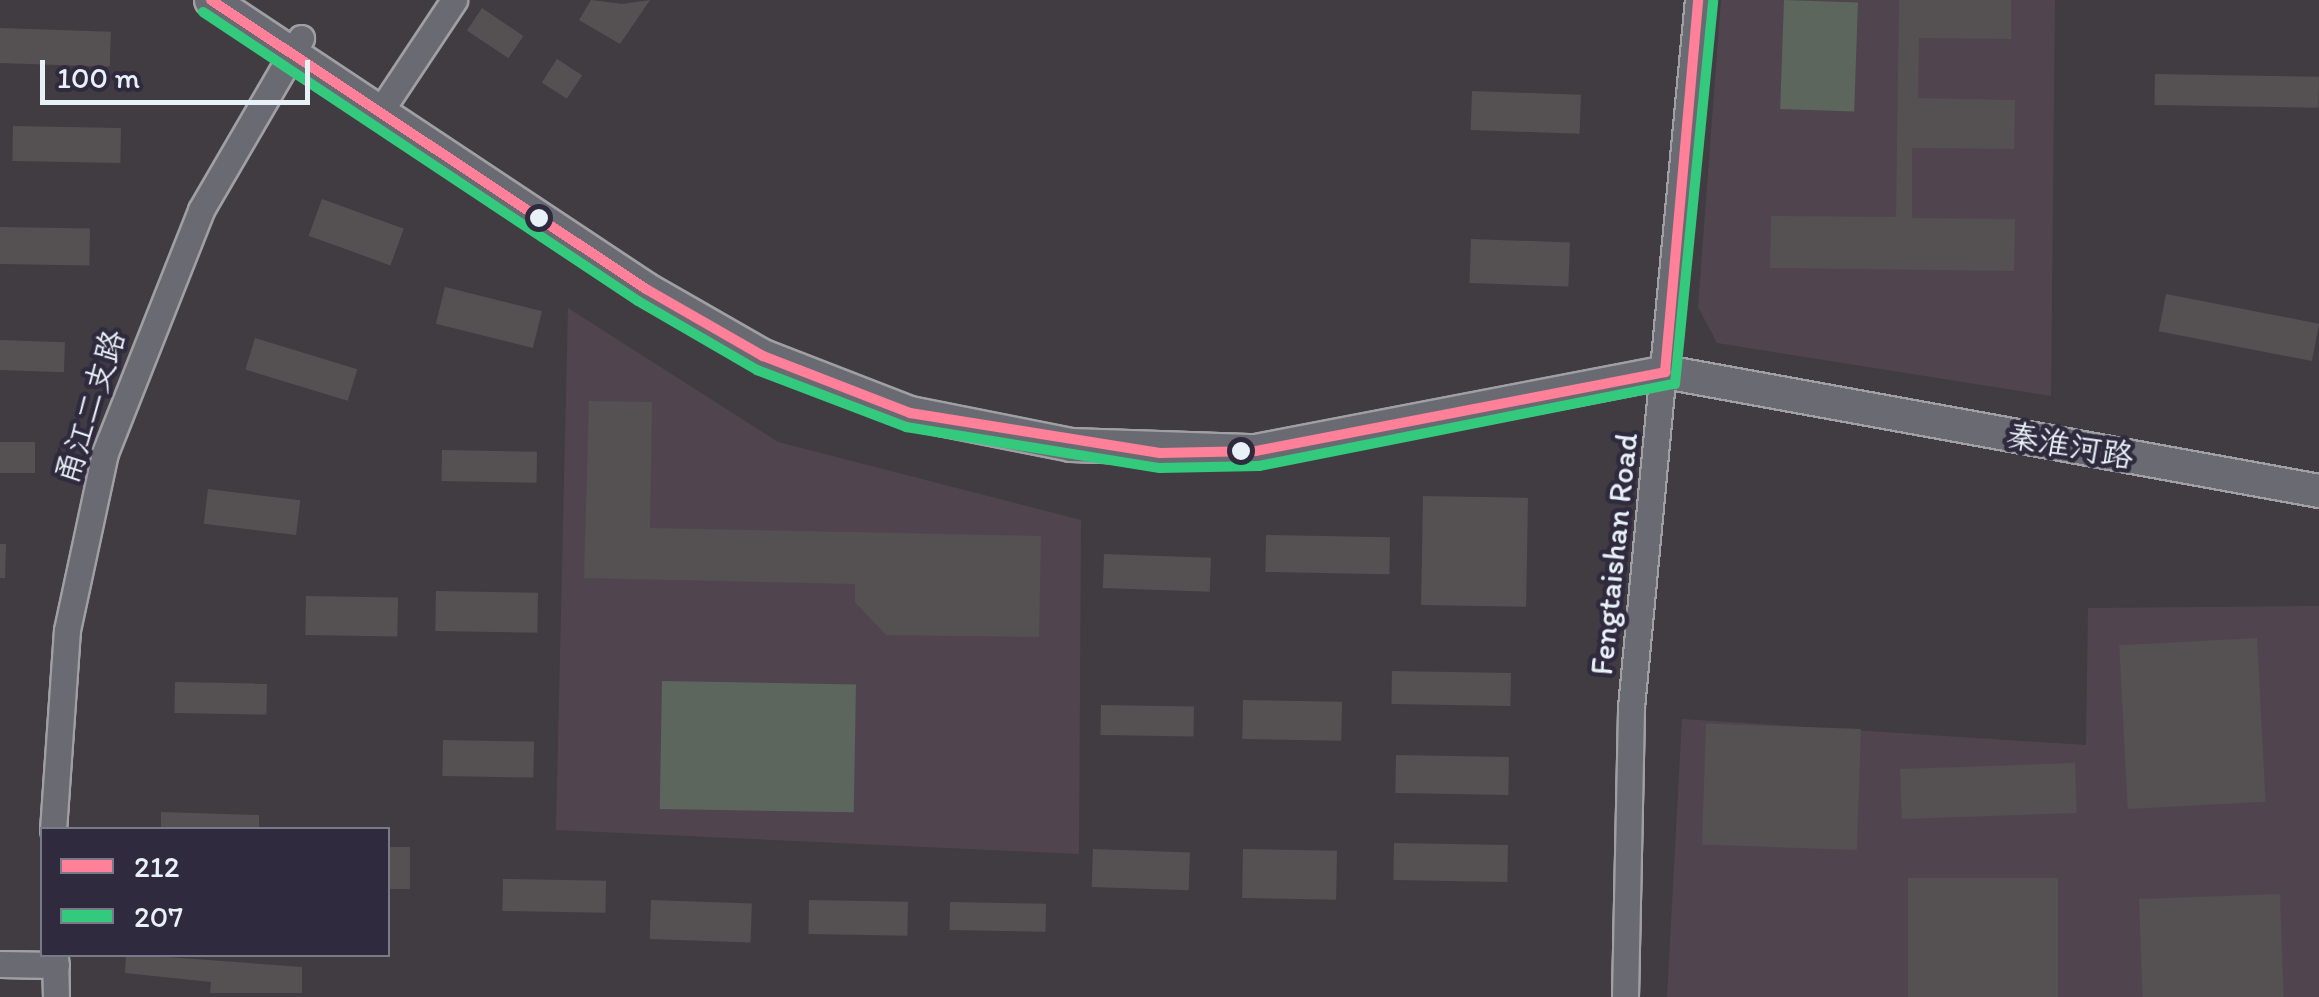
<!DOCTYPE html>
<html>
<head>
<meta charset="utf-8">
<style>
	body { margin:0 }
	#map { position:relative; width:2319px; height:997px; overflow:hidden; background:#413c42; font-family:Itim,"LXGW WenKai TC",sans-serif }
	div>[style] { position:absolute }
	.built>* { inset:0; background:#50454e }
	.green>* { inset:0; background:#5c665d; transform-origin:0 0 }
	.building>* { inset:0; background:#555052; transform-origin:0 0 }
	.roads { filter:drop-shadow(2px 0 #a09fa3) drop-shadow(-2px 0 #a09fa3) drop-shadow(0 2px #a09fa3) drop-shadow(0 -2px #a09fa3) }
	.minor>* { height:25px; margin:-12.5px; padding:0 12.5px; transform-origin:12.5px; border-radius:12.5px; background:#6a6b72 }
	.major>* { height:32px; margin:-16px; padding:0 16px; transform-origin:16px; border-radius:16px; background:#6a6b72 }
	.bus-1>* { height:10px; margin:-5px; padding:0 5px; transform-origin:5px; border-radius:5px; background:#ff8098 }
	.bus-2>* { height:10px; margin:-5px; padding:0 5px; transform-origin:5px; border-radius:5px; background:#33ca7d }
	.dots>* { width:28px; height:28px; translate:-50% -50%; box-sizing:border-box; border:5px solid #2f2a3d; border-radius:50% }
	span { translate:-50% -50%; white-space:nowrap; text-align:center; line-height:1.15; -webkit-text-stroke:9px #2f2a3d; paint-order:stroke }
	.street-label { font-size:32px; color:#e8f1f8 }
	.legend { position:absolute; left:40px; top:827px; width:350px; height:130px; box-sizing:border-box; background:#2f2a3d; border:2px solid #797a88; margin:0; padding:12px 18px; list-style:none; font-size:30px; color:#e8f1f8 }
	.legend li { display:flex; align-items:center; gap:20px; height:50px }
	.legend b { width:50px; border:2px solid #797a88 }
	.scale { position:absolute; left:40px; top:60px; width:270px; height:45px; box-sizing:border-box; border:5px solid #e8f1f8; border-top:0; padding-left:12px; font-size:30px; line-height:35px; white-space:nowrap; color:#e8f1f8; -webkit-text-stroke:8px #2f2a3d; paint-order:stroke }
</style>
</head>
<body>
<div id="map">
	<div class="built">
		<div style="clip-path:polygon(1721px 0,2055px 0,2051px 396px,1717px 343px,1698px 307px)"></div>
		<div style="clip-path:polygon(568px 308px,778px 442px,1081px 520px,1079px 854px,556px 830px)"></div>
		<div style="clip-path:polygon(2319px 606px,2319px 997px,1667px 997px,1682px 719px,2086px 745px,2088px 608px)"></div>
	</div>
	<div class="green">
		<div style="left:1784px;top:0;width:74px;height:109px;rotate:2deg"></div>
		<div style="left:662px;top:681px;width:194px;height:128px;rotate:1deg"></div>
	</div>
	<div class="building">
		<div style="clip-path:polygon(591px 0,622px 4px,650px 0,620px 44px,579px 20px)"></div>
		<div style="clip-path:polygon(1899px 0,2011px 0,2011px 39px,1919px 38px,1918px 98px,2015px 100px,2014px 149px,1912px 148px,1912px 218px,2015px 219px,2014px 271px,1770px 268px,1771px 216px,1896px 217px)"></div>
		<div style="left:482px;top:8px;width:50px;height:27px;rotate:34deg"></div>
		<div style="left:0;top:28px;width:111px;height:35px;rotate:2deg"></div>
		<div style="left:557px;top:59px;width:30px;height:28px;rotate:33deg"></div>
		<div style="left:2155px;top:74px;width:164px;height:31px;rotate:1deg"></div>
		<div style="left:1472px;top:91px;width:109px;height:39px;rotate:2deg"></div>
		<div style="left:13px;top:126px;width:108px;height:35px;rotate:1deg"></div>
		<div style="left:322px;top:199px;width:87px;height:39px;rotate:20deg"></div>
		<div style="left:0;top:227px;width:90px;height:37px;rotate:1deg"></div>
		<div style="left:1471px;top:239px;width:99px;height:44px;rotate:2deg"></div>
		<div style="left:445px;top:287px;width:100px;height:38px;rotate:14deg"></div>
		<div style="left:2166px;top:294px;width:156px;height:38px;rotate:11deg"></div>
		<div style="left:255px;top:338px;width:107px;height:33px;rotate:17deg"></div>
		<div style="left:0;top:340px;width:65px;height:30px;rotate:2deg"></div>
		<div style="clip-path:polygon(589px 401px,652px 402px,650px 528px,1041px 536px,1039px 637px,886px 635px,855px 602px,855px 584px,584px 578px)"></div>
		<div style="left:0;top:442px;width:35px;height:31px"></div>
		<div style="left:442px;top:450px;width:95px;height:31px;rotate:1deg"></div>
		<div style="left:208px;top:489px;width:93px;height:35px;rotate:7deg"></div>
		<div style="left:1423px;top:496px;width:105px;height:109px;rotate:1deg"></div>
		<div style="left:1266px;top:535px;width:124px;height:37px;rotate:1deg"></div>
		<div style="clip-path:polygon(0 544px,6px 544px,5px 578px,0 578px)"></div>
		<div style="left:1104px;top:554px;width:107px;height:34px;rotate:2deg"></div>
		<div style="left:436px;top:591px;width:102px;height:40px;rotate:1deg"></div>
		<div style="left:306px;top:596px;width:92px;height:39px;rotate:1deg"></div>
		<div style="left:2257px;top:638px;width:164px;height:138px;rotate:87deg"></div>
		<div style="left:1392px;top:671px;width:119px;height:33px;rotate:1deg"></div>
		<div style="left:175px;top:682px;width:92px;height:31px;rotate:1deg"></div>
		<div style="left:1243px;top:700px;width:99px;height:39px;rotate:1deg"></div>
		<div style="left:1101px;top:705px;width:93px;height:30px;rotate:1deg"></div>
		<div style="left:1861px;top:729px;width:121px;height:155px;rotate:92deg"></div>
		<div style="left:443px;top:740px;width:91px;height:36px;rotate:1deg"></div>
		<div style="left:1396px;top:755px;width:113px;height:38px;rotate:1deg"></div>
		<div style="left:2075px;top:763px;width:50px;height:175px;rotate:88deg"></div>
		<div style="clip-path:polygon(161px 812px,259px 815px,259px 830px,161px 830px)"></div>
		<div style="left:1394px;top:843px;width:114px;height:37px;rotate:1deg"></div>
		<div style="left:388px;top:847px;width:22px;height:42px"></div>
		<div style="left:1093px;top:849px;width:97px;height:38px;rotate:2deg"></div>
		<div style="left:1243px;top:849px;width:94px;height:49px;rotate:1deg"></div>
		<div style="left:1908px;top:878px;width:150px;height:119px"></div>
		<div style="left:503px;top:879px;width:103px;height:32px;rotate:1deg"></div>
		<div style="left:2280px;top:894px;width:103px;height:141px;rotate:88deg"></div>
		<div style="left:651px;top:900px;width:101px;height:39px;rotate:2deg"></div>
		<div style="left:809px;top:900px;width:99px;height:34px;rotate:1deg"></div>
		<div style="left:950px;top:902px;width:96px;height:28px;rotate:1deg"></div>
		<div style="clip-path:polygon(126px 954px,302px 967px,302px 993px,210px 993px,211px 982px,125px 973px)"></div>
	</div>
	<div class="roads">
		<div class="minor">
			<div style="left:389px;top:98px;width:118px;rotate:-56.4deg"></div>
			<div style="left:53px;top:830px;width:200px;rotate:-86deg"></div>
			<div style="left:67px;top:630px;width:181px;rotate:-77.9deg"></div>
			<div style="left:105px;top:453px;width:261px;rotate:-68.4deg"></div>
			<div style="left:201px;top:210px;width:199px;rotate:-59.8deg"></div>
			<div style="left:55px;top:954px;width:43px;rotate:88.7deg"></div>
			<div style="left:0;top:964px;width:56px;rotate:1deg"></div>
			<div style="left:1625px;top:997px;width:290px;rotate:-88.8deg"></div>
			<div style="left:1631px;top:707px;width:710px;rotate:-84.59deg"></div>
		</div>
		<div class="major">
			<div style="left:211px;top:0;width:522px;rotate:33.6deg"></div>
			<div style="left:646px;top:289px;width:135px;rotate:29.8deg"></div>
			<div style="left:763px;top:356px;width:158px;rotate:21.2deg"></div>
			<div style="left:910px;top:413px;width:164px;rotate:11.2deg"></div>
			<div style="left:1071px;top:445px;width:185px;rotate:1.9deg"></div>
			<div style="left:1256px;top:451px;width:417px;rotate:-10.9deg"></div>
			<div style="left:1665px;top:372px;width:665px;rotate:10.31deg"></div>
		</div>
	</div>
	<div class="bus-1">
		<div style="left:211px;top:0;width:522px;rotate:33.6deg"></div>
		<div style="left:646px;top:289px;width:135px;rotate:29.8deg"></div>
		<div style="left:763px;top:356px;width:158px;rotate:21.2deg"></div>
		<div style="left:910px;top:413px;width:253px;rotate:9.1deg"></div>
		<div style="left:1160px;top:453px;width:96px;rotate:-1.2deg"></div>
		<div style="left:1256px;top:451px;width:417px;rotate:-10.9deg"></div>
		<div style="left:1665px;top:372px;width:373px;rotate:-84.9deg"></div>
	</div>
	<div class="bus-2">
		<div style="left:203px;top:12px;width:522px;rotate:33.6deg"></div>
		<div style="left:638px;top:301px;width:138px;rotate:30.1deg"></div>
		<div style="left:757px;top:370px;width:160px;rotate:20.9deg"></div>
		<div style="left:906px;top:427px;width:257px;rotate:9.2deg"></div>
		<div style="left:1160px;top:468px;width:99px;rotate:-1.2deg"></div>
		<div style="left:1259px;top:466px;width:424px;rotate:-11.2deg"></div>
		<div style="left:1675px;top:384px;width:385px;rotate:-84.3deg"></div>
	</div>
	<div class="dots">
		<div style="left:539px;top:218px;background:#e8f1f8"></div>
		<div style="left:1241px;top:451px;background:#e8f1f8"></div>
	</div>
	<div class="street-label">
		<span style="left:90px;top:407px;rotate:-72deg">甬江二支路</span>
		<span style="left:2070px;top:446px;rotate:10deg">秦淮河路</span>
		<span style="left:1614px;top:554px;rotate:-84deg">Fengtaishan Road</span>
	</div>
	<ul class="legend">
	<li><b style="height:12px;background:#ff8098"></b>212</li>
	<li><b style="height:12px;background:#33ca7d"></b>207</li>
	</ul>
	<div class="scale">100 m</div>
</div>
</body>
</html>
